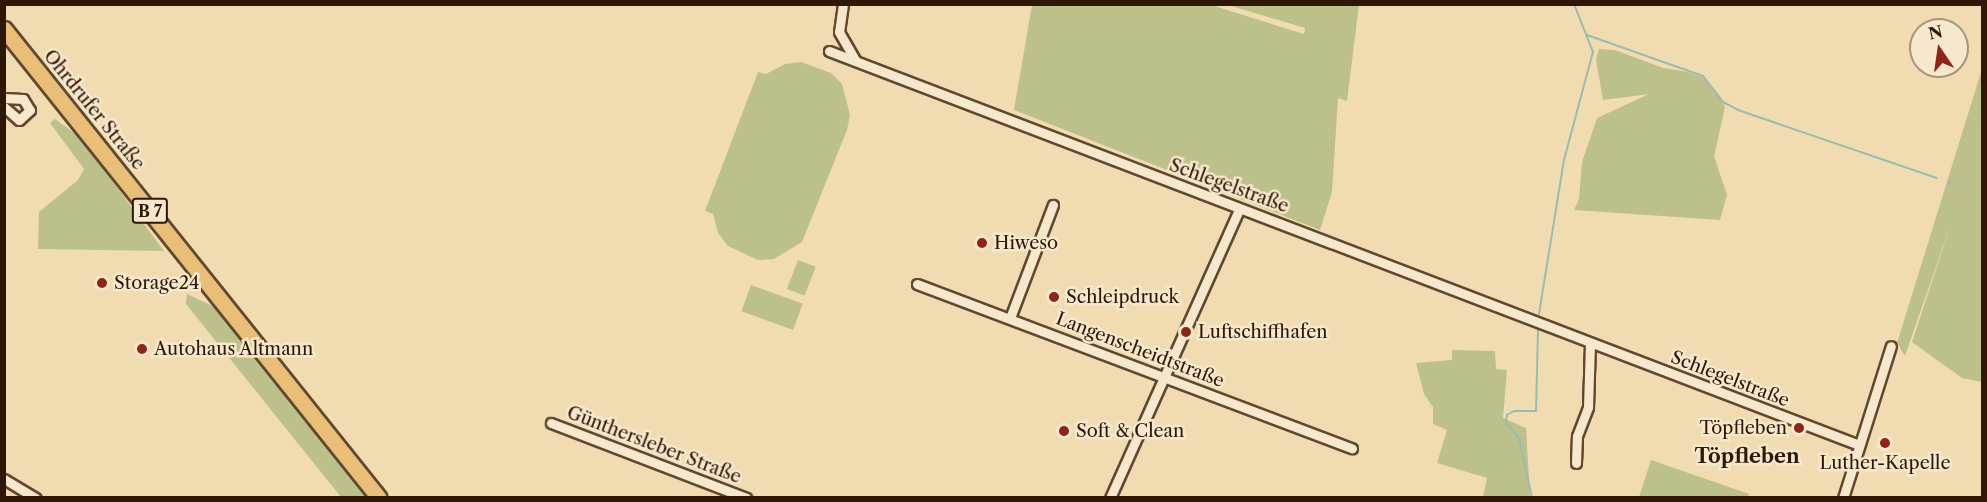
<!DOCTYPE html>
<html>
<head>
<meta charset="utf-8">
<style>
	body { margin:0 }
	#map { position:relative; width:1987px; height:502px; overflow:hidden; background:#f1dcb1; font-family:"Libre Caslon Text",serif }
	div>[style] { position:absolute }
	.green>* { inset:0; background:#bcc08a; transform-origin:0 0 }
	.stream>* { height:2px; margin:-1px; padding:0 1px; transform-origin:1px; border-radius:1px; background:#9bbbb0 }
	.roads { filter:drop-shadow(2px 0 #604830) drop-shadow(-2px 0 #604830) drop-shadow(0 2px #604830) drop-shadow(0 -2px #604830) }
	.street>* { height:9px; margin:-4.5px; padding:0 4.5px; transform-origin:4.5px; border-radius:4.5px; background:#f6e8cc }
	.primary>* { height:15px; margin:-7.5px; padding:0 7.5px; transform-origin:7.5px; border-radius:7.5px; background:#e8be78 }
	.dots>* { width:16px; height:16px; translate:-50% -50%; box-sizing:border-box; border:3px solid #f6e8cc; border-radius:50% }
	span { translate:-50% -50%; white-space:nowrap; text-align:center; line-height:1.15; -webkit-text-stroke:5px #f6e8cc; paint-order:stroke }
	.shield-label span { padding:2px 4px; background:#f6e8cc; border:2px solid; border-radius:4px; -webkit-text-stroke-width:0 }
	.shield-label { font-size:16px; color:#2f1705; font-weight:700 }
	.street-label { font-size:18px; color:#2f1705 }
	.poi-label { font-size:18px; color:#2f1705 }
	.left { translate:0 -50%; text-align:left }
	.right { translate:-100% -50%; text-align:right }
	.neighbourhood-label { font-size:20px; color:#2f1705; font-weight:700 }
	.frame { position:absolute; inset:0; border:6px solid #2f1705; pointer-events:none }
	.north { position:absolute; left:1909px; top:18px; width:60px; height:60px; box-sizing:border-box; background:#f6e8cc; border:2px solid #a6947c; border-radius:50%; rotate:347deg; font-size:16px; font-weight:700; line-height:24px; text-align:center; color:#2f1705 }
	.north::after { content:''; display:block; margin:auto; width:21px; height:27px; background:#8f2418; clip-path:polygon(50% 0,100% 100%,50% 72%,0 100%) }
</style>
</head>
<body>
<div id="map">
	<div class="green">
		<div style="clip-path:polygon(1032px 5px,1211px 5px,1304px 34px,1305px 28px,1228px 5px,1359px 5px,1347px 101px,1338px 98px,1332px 192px,1320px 230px,1014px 110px)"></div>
		<div style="clip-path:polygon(1599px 49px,1615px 50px,1663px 68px,1688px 72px,1704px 78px,1715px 90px,1725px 107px,1714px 156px,1727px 195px,1720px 220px,1574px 210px,1579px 199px,1582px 162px,1597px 118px,1649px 94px,1603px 100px,1596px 60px)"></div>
		<div style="clip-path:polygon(801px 62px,831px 73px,842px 84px,850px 115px,847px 130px,802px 242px,774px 259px,758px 260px,728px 246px,718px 233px,713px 214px,705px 211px,758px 72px,766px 74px,785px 64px)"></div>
		<div style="clip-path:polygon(1982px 69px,1982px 382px,1962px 378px,1912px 342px,1952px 221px,1905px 356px,1897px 343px)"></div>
		<div style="clip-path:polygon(55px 119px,80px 137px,164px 251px,38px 249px,39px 212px,78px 180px,84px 169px,50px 123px)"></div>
		<div style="left:798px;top:260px;width:19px;height:31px;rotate:21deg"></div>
		<div style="left:751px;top:285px;width:55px;height:28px;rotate:20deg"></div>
		<div style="clip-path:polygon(187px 294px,219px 309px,369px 497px,341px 497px,186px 304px)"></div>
		<div style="clip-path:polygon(1452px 350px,1495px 351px,1496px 369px,1507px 370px,1503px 418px,1526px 428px,1530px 497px,1483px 497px,1487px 478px,1437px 463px,1447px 430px,1433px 424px,1433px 407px,1424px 394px,1416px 363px,1452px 360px)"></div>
		<div style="clip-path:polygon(1651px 460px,1749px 494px,1748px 497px,1639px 497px)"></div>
	</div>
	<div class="stream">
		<div style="left:1587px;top:35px;width:123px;rotate:19.5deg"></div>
		<div style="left:1703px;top:76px;width:33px;rotate:52deg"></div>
		<div style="left:1723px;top:102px;width:17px;rotate:28deg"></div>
		<div style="left:1738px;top:110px;width:210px;rotate:18.9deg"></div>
		<div style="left:1948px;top:182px;width:2px;rotate:27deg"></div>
		<div style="left:1539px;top:314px;width:156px;rotate:-80.8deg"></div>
		<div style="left:1564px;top:160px;width:112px;rotate:-75deg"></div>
		<div style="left:1593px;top:52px;width:52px;rotate:-111.6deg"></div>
		<div style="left:1532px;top:498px;width:61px;rotate:-102.2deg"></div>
		<div style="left:1519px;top:438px;width:20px;rotate:-131deg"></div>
		<div style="left:1506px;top:423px;width:8px;rotate:-83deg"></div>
		<div style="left:1507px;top:415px;width:8px;rotate:-30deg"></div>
		<div style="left:1514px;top:411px;width:22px"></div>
		<div style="left:1536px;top:411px;width:83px;rotate:-88.6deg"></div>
	</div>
	<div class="roads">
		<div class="street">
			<div style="left:843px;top:4px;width:28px;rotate:98deg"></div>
			<div style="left:839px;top:32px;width:32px;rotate:60deg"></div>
			<div style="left:829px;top:51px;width:1103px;rotate:20.93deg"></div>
			<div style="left:4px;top:98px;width:19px;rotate:3deg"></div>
			<div style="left:23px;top:99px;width:13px;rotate:58deg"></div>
			<div style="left:30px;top:110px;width:15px;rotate:138deg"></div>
			<div style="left:19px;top:120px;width:20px;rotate:-139deg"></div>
			<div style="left:917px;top:284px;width:465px;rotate:20.7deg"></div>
			<div style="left:1010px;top:318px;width:121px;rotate:-69.2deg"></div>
			<div style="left:551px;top:423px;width:209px;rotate:21deg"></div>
			<div style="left:1576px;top:463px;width:27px;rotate:-88deg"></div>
			<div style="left:1577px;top:436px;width:31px;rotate:-69deg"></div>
			<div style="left:1588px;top:407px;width:64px;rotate:-88.2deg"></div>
			<div style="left:4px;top:479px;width:37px;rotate:31deg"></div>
			<div style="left:1110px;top:498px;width:316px;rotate:-65.9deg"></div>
			<div style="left:1843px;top:498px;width:159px;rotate:-72.5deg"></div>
		</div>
		<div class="primary">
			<div style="left:4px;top:29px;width:600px;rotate:51.36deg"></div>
		</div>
	</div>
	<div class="dots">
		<div style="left:982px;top:243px;background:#8f2418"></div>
		<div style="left:102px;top:283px;background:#8f2418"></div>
		<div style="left:1054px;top:297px;background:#8f2418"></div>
		<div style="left:1186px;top:332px;background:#8f2418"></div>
		<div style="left:142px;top:349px;background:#8f2418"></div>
		<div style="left:1799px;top:428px;background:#8f2418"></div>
		<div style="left:1064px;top:431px;background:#8f2418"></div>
		<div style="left:1885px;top:443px;background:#8f2418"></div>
	</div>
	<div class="shield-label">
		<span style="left:150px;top:211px">B 7</span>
	</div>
	<div class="street-label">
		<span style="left:94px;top:110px;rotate:51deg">Ohrdrufer Straße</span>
		<span style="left:1229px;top:186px;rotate:20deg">Schlegelstraße</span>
		<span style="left:1140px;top:350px;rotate:21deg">Langenscheidtstraße</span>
		<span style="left:1730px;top:379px;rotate:21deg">Schlegelstraße</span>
		<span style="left:654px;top:445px;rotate:21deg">Günthersleber Straße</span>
	</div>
	<div class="poi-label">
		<span class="left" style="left:994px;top:243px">Hiweso</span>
		<span class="left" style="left:114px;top:283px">Storage24</span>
		<span class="left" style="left:1066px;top:297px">Schleipdruck</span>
		<span class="left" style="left:1198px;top:332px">Luftschiffhafen</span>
		<span class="left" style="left:154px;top:349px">Autohaus Altmann</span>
		<span class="right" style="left:1787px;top:428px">Töpfleben</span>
		<span class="left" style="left:1076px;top:431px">Soft &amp; Clean</span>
		<span style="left:1885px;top:463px">Luther-Kapelle</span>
	</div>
	<div class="neighbourhood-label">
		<span style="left:1747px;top:456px">Töpfleben</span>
	</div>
	<div class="frame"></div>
	<div class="north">N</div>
</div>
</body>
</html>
